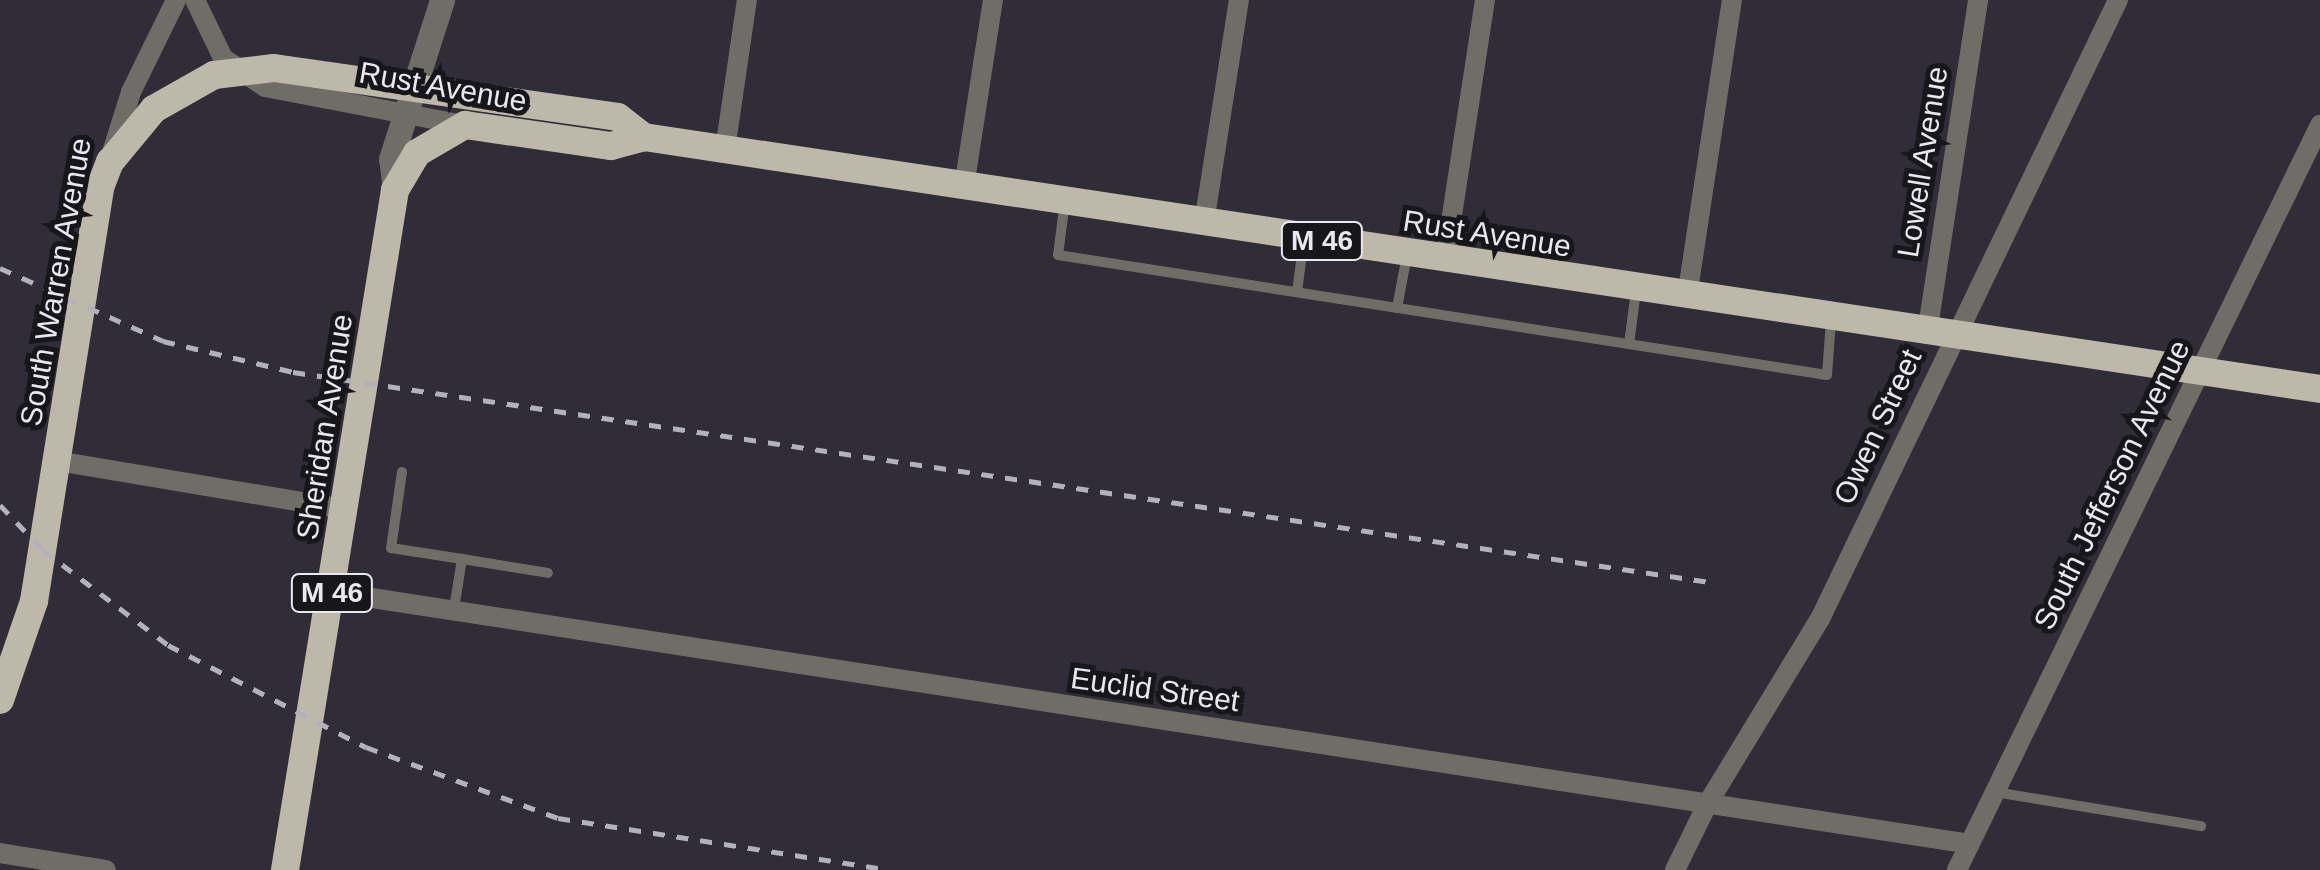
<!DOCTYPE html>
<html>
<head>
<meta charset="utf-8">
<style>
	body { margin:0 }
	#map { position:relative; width:2320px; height:870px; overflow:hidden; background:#302c38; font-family:Arial,sans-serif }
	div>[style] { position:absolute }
	.service>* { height:10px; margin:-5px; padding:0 5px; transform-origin:5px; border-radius:5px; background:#706d67 }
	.minor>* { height:20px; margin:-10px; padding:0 10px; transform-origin:10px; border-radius:10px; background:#706d67 }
	.tertiary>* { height:25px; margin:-12.5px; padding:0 12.5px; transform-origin:12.5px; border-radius:12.5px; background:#706d67 }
	.trunk>* { height:28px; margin:-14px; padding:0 14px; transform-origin:14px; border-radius:14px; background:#beb8aa }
	.rail>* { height:5px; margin-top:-2.5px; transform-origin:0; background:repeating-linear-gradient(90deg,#b3b1ba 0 12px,transparent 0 24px) }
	span { translate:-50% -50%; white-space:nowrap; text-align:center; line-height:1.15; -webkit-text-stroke:10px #17161b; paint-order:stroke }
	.shield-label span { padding:2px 8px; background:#17161b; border:2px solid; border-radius:8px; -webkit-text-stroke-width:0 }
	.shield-label { font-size:28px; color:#e9e7ef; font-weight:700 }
	.street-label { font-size:30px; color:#e9e7ef }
</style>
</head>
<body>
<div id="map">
	<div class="service">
		<div style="left:1065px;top:201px;width:54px;rotate:97.4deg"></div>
		<div style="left:1058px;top:255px;width:778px;rotate:8.87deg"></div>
		<div style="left:1827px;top:375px;width:55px;rotate:-85.8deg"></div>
		<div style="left:1297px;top:292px;width:53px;rotate:-82.5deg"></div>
		<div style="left:1397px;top:308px;width:54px;rotate:-79.3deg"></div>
		<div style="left:1629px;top:344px;width:53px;rotate:-82.5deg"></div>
		<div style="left:402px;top:472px;width:77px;rotate:98.2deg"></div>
		<div style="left:391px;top:548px;width:72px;rotate:8.8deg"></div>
		<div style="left:453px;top:615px;width:57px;rotate:-80.9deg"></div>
		<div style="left:462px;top:559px;width:87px;rotate:9.2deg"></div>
		<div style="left:1995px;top:792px;width:209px;rotate:9.4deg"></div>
	</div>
	<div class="minor">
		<div style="left:195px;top:0;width:64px;rotate:64.2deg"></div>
		<div style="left:223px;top:58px;width:51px;rotate:34.6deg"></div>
		<div style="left:265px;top:87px;width:204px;rotate:10.8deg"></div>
		<div style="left:725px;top:150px;width:152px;rotate:-81.7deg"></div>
		<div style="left:110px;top:159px;width:70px;rotate:-72.6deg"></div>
		<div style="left:131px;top:92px;width:102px;rotate:-63.9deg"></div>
		<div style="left:964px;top:187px;width:189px;rotate:-81.2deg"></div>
		<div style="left:1204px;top:223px;width:226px;rotate:-81.1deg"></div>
		<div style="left:1445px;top:261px;width:264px;rotate:-81.3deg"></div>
		<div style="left:1687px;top:297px;width:300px;rotate:-81.4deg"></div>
		<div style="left:1927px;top:334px;width:338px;rotate:-81.3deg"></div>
		<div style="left:57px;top:461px;width:292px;rotate:9.5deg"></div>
		<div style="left:333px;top:592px;width:1656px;rotate:8.75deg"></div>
		<div style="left:0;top:853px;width:107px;rotate:9.1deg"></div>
		<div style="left:1675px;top:870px;width:75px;rotate:-63.8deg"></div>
		<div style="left:1708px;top:803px;width:215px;rotate:-58.7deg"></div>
		<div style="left:1820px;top:619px;width:687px;rotate:-64.29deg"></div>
		<div style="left:1957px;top:870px;width:829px;rotate:-64.02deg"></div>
	</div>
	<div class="tertiary">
		<div style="left:395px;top:190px;width:31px;rotate:-97deg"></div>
		<div style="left:391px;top:159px;width:167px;rotate:-72.2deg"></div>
	</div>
	<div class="trunk">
		<div style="left:0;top:700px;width:105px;rotate:-71deg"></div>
		<div style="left:34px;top:601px;width:421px;rotate:-80.9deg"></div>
		<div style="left:101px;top:185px;width:25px;rotate:-69deg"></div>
		<div style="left:110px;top:162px;width:69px;rotate:-50.3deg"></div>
		<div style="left:154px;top:109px;width:69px;rotate:-29.5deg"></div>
		<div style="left:214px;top:75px;width:60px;rotate:-6.7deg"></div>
		<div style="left:274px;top:68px;width:347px;rotate:8.1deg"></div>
		<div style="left:618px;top:117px;width:33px;rotate:38deg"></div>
		<div style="left:285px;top:870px;width:689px;rotate:-80.81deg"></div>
		<div style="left:395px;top:190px;width:43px;rotate:-59.3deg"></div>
		<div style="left:417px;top:153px;width:56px;rotate:-30.3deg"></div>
		<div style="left:465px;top:125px;width:148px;rotate:8.2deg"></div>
		<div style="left:611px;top:146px;width:34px;rotate:-15deg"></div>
		<div style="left:644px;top:137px;width:1695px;rotate:8.55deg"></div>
	</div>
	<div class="rail">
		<div style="left:0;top:268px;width:179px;rotate:24.1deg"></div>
		<div style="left:163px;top:341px;width:134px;rotate:13.4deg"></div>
		<div style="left:293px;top:372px;width:1439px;rotate:8.43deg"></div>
		<div style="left:0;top:505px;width:62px;rotate:46.3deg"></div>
		<div style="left:43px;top:550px;width:157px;rotate:37.2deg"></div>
		<div style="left:168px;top:645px;width:223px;rotate:27.3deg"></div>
		<div style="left:366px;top:747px;width:205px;rotate:20.3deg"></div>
		<div style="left:558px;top:818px;width:335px;rotate:8.9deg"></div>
	</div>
	<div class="shield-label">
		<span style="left:1322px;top:241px">M 46</span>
		<span style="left:332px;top:593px">M 46</span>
	</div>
	<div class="street-label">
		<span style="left:443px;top:87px;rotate:10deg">Rust Avenue</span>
		<span style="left:1923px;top:162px;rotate:-81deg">Lowell Avenue</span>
		<span style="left:1487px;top:234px;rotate:9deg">Rust Avenue</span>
		<span style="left:56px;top:282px;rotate:-80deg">South Warren Avenue</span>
		<span style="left:325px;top:427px;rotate:-81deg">Sheridan Avenue</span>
		<span style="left:1878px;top:427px;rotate:-65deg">Owen Street</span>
		<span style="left:2112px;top:485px;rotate:-64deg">South Jefferson Avenue</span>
		<span style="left:1155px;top:690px;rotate:8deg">Euclid Street</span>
	</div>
</div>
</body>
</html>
